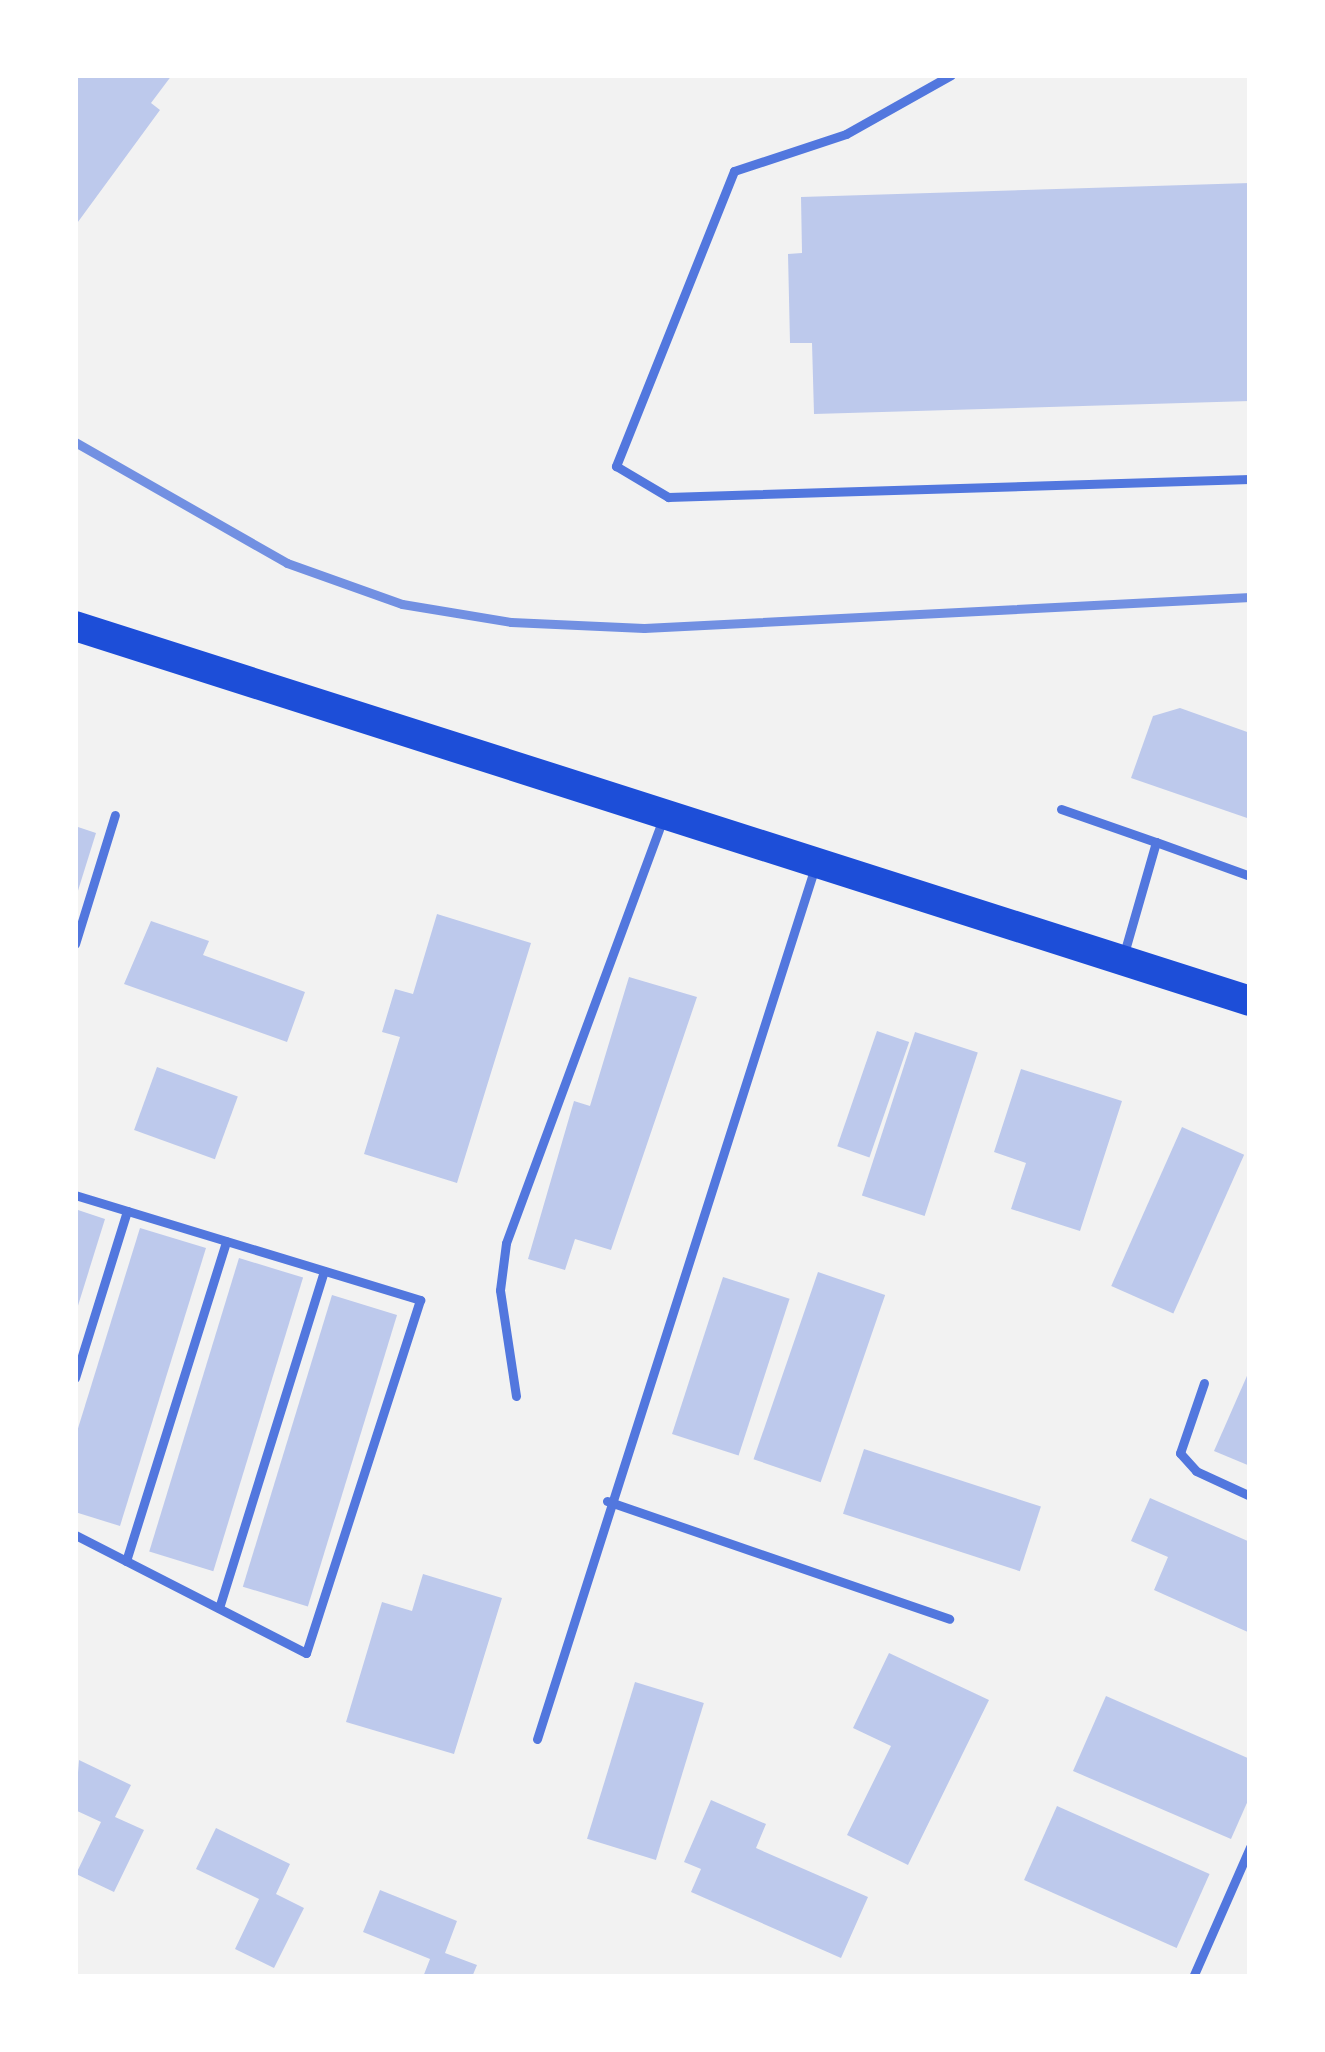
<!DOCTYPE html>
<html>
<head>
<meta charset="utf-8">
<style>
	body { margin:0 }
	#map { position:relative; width:1325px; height:2052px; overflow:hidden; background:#f2f2f2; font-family:Raleway,sans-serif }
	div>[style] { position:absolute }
	.building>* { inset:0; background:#bdc9ec; transform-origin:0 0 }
	.service>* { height:9px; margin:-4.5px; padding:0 4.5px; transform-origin:4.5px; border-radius:4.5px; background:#5277de }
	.primary>* { height:30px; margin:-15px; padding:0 15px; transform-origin:15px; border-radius:15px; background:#1d4ed8 }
	.rail>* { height:9px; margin:-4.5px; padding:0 4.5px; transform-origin:4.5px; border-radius:4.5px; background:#7290e2 }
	span { translate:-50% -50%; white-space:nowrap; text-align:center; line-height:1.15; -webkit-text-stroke:9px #fff; paint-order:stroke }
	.frame { position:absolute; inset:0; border:78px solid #fff; pointer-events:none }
</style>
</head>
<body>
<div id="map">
	<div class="building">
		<div style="clip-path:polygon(75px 75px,172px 75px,151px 103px,160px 110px,75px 226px)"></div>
		<div style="clip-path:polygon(1250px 183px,1250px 401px,814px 414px,812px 343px,790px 343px,788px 254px,802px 253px,801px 197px)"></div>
		<div style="clip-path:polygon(1180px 708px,1250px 733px,1250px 819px,1131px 778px,1153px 716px)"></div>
		<div style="clip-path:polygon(75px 826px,96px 833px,76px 897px,75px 897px)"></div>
		<div style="clip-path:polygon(437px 914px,531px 943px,457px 1183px,364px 1154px,400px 1037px,382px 1032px,395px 989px,413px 994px)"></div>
		<div style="clip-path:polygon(151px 921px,209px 941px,203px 955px,305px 992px,287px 1042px,124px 984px)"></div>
		<div style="clip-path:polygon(629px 977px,697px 997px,611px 1250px,575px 1239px,565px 1270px,528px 1259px,574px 1101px,590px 1106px)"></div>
		<div style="left:877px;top:1031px;width:34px;height:122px;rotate:19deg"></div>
		<div style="left:915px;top:1032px;width:66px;height:172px;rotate:18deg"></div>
		<div style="left:157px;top:1067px;width:86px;height:67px;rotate:20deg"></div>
		<div style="clip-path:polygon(1021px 1069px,1122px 1101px,1080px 1231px,1011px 1209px,1026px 1163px,994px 1152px)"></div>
		<div style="left:1182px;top:1127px;width:68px;height:174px;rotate:24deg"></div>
		<div style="clip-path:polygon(75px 1209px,105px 1219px,76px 1312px,75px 1312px)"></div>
		<div style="clip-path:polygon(140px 1228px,206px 1248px,120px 1526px,75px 1512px,75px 1438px)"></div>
		<div style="left:239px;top:1258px;width:67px;height:307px;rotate:17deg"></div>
		<div style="left:818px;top:1272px;width:71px;height:198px;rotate:19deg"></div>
		<div style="left:723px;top:1277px;width:70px;height:165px;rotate:18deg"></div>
		<div style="left:332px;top:1295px;width:68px;height:305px;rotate:17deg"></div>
		<div style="clip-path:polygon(1250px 1369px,1250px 1466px,1214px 1451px)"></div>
		<div style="left:864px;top:1449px;width:186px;height:68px;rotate:18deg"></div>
		<div style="clip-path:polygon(1150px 1498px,1250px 1542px,1250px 1633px,1154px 1590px,1168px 1557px,1131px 1541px)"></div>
		<div style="clip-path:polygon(423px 1574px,502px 1598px,454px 1754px,346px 1722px,382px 1602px,412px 1611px)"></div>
		<div style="clip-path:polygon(889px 1653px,989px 1700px,908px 1865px,847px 1835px,891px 1746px,853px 1728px)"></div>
		<div style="left:635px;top:1682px;width:72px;height:164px;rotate:17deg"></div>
		<div style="clip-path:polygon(1106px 1696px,1250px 1759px,1250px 1796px,1231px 1839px,1073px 1771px)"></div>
		<div style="clip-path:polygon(79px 1760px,131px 1785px,115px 1817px,144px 1830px,114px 1892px,76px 1874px,101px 1822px,75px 1810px)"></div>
		<div style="clip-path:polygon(711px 1800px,766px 1824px,756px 1848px,868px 1897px,841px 1958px,691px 1892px,701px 1869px,684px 1862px)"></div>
		<div style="left:1057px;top:1806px;width:167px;height:81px;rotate:24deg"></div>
		<div style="clip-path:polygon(216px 1828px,290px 1864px,276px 1894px,304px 1908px,274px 1968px,235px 1949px,259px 1899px,196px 1869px)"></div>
		<div style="clip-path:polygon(380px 1890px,457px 1921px,445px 1953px,477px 1965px,472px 1977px,423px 1977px,430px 1959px,363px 1932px)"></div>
	</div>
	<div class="service">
		<div style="left:951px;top:75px;width:120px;rotate:150.7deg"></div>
		<div style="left:846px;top:134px;width:118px;rotate:161.7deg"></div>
		<div style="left:734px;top:171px;width:318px;rotate:111.8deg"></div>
		<div style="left:616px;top:466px;width:61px;rotate:30.8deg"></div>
		<div style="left:668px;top:497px;width:582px;rotate:-1.77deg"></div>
		<div style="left:1061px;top:809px;width:101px;rotate:19.2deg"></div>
		<div style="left:1156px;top:842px;width:120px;rotate:106deg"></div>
		<div style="left:1156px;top:842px;width:100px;rotate:19.9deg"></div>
		<div style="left:75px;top:944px;width:135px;rotate:-72.8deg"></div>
		<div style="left:75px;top:1195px;width:361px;rotate:16.9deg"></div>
		<div style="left:420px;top:1300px;width:371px;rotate:107.9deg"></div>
		<div style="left:306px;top:1653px;width:259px;rotate:-152.9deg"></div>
		<div style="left:75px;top:1378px;width:175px;rotate:-72.7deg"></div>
		<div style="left:1204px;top:1383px;width:74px;rotate:108.9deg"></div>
		<div style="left:1180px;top:1453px;width:24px;rotate:48deg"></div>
		<div style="left:1196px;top:1471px;width:60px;rotate:24.8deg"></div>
		<div style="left:516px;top:1396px;width:107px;rotate:-98.6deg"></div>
		<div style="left:500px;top:1290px;width:47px;rotate:-82.7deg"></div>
		<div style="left:506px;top:1243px;width:453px;rotate:-69.7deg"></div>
		<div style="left:607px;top:1501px;width:362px;rotate:19deg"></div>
		<div style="left:126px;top:1561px;width:335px;rotate:-72.6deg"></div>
		<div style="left:219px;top:1608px;width:353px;rotate:-72.7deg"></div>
		<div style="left:537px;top:1739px;width:912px;rotate:-72.32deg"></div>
		<div style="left:1193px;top:1977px;width:142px;rotate:-66.3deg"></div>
	</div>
	<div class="primary">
		<div style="left:75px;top:626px;width:1233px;rotate:17.7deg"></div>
	</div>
	<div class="rail">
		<div style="left:75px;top:442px;width:244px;rotate:29.7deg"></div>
		<div style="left:287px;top:563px;width:122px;rotate:19.6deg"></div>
		<div style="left:402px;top:604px;width:110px;rotate:9.4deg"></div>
		<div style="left:511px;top:622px;width:133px;rotate:2.6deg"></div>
		<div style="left:644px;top:628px;width:607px;rotate:-2.93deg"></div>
	</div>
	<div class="frame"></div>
</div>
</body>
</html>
